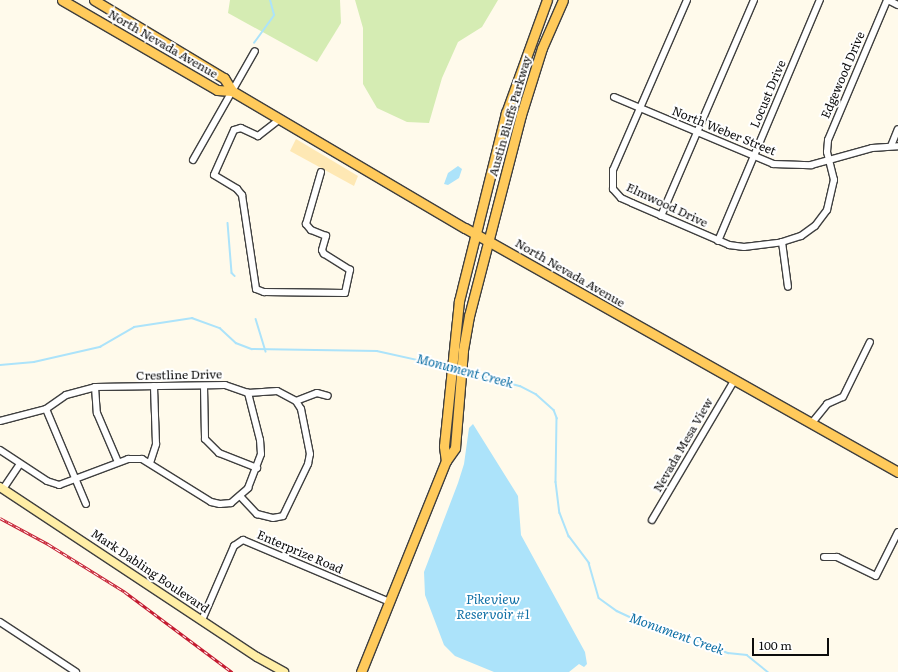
<!DOCTYPE html>
<html>
<head>
<meta charset="utf-8">
<style>
	body { margin:0 }
	#map { position:relative; width:898px; height:672px; overflow:hidden; background:#fffaeb; font-family:Literata,serif }
	div>[style] { position:absolute }
	.green>* { inset:0; background:#d5ecb3 }
	.sand>* { inset:0; background:#fee8b4 }
	.water>* { inset:0; background:#ace3fa }
	.stream>* { height:1.5px; margin:-0.75px; padding:0 0.75px; transform-origin:0.75px; border-radius:0.75px; background:#ace3fa }
	.roads { filter:drop-shadow(1px 0 #3f3f3f) drop-shadow(-1px 0 #3f3f3f) drop-shadow(0 1px #3f3f3f) drop-shadow(0 -1px #3f3f3f) }
	.street>* { height:6px; margin:-3px; padding:0 3px; transform-origin:3px; border-radius:3px; background:#fff }
	.secondary>* { height:8px; margin:-4px; padding:0 4px; transform-origin:4px; border-radius:4px; background:#ffeea6 }
	.primary>* { height:9px; margin:-4.5px; padding:0 4.5px; transform-origin:4.5px; border-radius:4.5px; background:#ffca5b }
	.rail>* { height:3px; margin-top:-1.5px; transform-origin:0; background:repeating-linear-gradient(90deg,#fff 0 4.5px,#c51c31 0 9px); box-sizing:border-box; border-block:1px solid #c51c31 }
	span { translate:-50% -50%; white-space:nowrap; text-align:center; line-height:1.15; -webkit-text-stroke:4px #fff; paint-order:stroke }
	.street-label { font-size:12px; color:#0c0c0c }
	.water-label { font-size:13px; color:#0e6fa5; font-style:italic }
	.scale { position:absolute; left:752px; top:638px; width:77px; height:18px; box-sizing:border-box; border:2px solid #0c0c0c; border-top:0; padding-left:5px; font-size:12px; line-height:14px; white-space:nowrap; color:#0c0c0c; -webkit-text-stroke:3px #fff; paint-order:stroke }
</style>
</head>
<body>
<div id="map">
	<div class="green">
		<div style="clip-path:polygon(230px 0,340px 0,341px 23px,317px 62px,228px 13px)"></div>
		<div style="clip-path:polygon(355px 0,498px 0,482px 27px,458px 42px,442px 78px,429px 123px,407px 122px,377px 108px,363px 84px,363px 28px)"></div>
	</div>
	<div class="sand">
		<div style="clip-path:polygon(296px 139px,358px 176px,354px 186px,290px 151px)"></div>
	</div>
	<div class="water">
		<div style="clip-path:polygon(458px 166px,462px 169px,459px 178px,448px 185px,444px 184px,448px 173px)"></div>
		<div style="clip-path:polygon(473px 424px,518px 496px,521px 535px,585px 652px,587px 664px,584px 667px,579px 664px,569px 672px,494px 672px,455px 656px,444px 645px,425px 595px,424px 572px,458px 483px,464px 464px,469px 428px)"></div>
	</div>
	<div class="stream">
		<div style="left:254px;top:43px;width:34px;rotate:-54deg"></div>
		<div style="left:274px;top:15px;width:16px;rotate:-105deg"></div>
		<div style="left:228px;top:223px;width:50px;rotate:85.4deg"></div>
		<div style="left:232px;top:273px;width:4px;rotate:45deg"></div>
		<div style="left:256px;top:319px;width:34px;rotate:73deg"></div>
		<div style="left:0;top:365px;width:34px;rotate:-5deg"></div>
		<div style="left:34px;top:362px;width:68px;rotate:-12.8deg"></div>
		<div style="left:100px;top:347px;width:39px;rotate:-30deg"></div>
		<div style="left:134px;top:327px;width:59px;rotate:-8.8deg"></div>
		<div style="left:192px;top:318px;width:30px;rotate:20deg"></div>
		<div style="left:220px;top:328px;width:22px;rotate:43deg"></div>
		<div style="left:236px;top:343px;width:17px;rotate:21deg"></div>
		<div style="left:252px;top:349px;width:125px;rotate:0.9deg"></div>
		<div style="left:377px;top:351px;width:74px;rotate:12.5deg"></div>
		<div style="left:465px;top:371px;width:57px;rotate:15.3deg"></div>
		<div style="left:520px;top:386px;width:18px;rotate:27deg"></div>
		<div style="left:536px;top:394px;width:24px;rotate:42deg"></div>
		<div style="left:554px;top:410px;width:9px;rotate:69deg"></div>
		<div style="left:557px;top:418px;width:64px;rotate:90.9deg"></div>
		<div style="left:556px;top:482px;width:31px;rotate:83deg"></div>
		<div style="left:560px;top:513px;width:25px;rotate:69deg"></div>
		<div style="left:569px;top:536px;width:34px;rotate:53deg"></div>
		<div style="left:589px;top:563px;width:36px;rotate:74deg"></div>
		<div style="left:599px;top:598px;width:22px;rotate:36deg"></div>
		<div style="left:617px;top:611px;width:38px;rotate:25deg"></div>
		<div style="left:652px;top:627px;width:13px;rotate:4deg"></div>
		<div style="left:665px;top:628px;width:68px;rotate:21.6deg"></div>
		<div style="left:728px;top:653px;width:19px;rotate:6deg"></div>
		<div style="left:747px;top:655px;width:27px;rotate:39deg"></div>
	</div>
	<div class="roads">
		<div class="street">
			<div style="left:687px;top:0;width:185px;rotate:113.5deg"></div>
			<div style="left:613px;top:170px;width:19px;rotate:90deg"></div>
			<div style="left:613px;top:189px;width:12px;rotate:48deg"></div>
			<div style="left:621px;top:198px;width:12px;rotate:24deg"></div>
			<div style="left:632px;top:203px;width:106px;rotate:23.4deg"></div>
			<div style="left:729px;top:245px;width:15px;rotate:8deg"></div>
			<div style="left:744px;top:247px;width:38px;rotate:-7deg"></div>
			<div style="left:782px;top:242px;width:20px;rotate:-18deg"></div>
			<div style="left:801px;top:236px;width:17px;rotate:-36deg"></div>
			<div style="left:815px;top:226px;width:20px;rotate:-53deg"></div>
			<div style="left:827px;top:210px;width:31px;rotate:-77deg"></div>
			<div style="left:834px;top:180px;width:29px;rotate:-104deg"></div>
			<div style="left:827px;top:152px;width:12px;rotate:-85deg"></div>
			<div style="left:828px;top:140px;width:152px;rotate:-67.1deg"></div>
			<div style="left:888px;top:0;width:11px;rotate:27deg"></div>
			<div style="left:614px;top:97px;width:173px;rotate:22.8deg"></div>
			<div style="left:773px;top:164px;width:38px;rotate:2deg"></div>
			<div style="left:811px;top:165px;width:63px;rotate:-15.6deg"></div>
			<div style="left:872px;top:148px;width:26px;rotate:-4deg"></div>
			<div style="left:280px;top:119px;width:28px;rotate:142deg"></div>
			<div style="left:258px;top:136px;width:19px;rotate:-155deg"></div>
			<div style="left:241px;top:128px;width:7px;rotate:164deg"></div>
			<div style="left:234px;top:130px;width:49px;rotate:114deg"></div>
			<div style="left:214px;top:175px;width:27px;rotate:31deg"></div>
			<div style="left:237px;top:189px;width:8px;rotate:50deg"></div>
			<div style="left:242px;top:195px;width:95px;rotate:81.5deg"></div>
			<div style="left:256px;top:289px;width:9px;rotate:21deg"></div>
			<div style="left:264px;top:292px;width:81px;rotate:0.7deg"></div>
			<div style="left:345px;top:293px;width:24px;rotate:-78deg"></div>
			<div style="left:350px;top:270px;width:31px;rotate:-148deg"></div>
			<div style="left:324px;top:254px;width:4px;rotate:-117deg"></div>
			<div style="left:322px;top:250px;width:15px;rotate:-74deg"></div>
			<div style="left:326px;top:236px;width:16px;rotate:-158deg"></div>
			<div style="left:311px;top:230px;width:8px;rotate:-130deg"></div>
			<div style="left:306px;top:224px;width:54px;rotate:-73.9deg"></div>
			<div style="left:891px;top:146px;width:18px;rotate:-68deg"></div>
			<div style="left:193px;top:160px;width:125px;rotate:-60.4deg"></div>
			<div style="left:661px;top:216px;width:235px;rotate:-66.7deg"></div>
			<div style="left:718px;top:241px;width:262px;rotate:-67.1deg"></div>
			<div style="left:782px;top:242px;width:45px;rotate:82.4deg"></div>
			<div style="left:204px;top:386px;width:53px;rotate:88.9deg"></div>
			<div style="left:205px;top:439px;width:20px;rotate:45deg"></div>
			<div style="left:219px;top:453px;width:41px;rotate:21.5deg"></div>
			<div style="left:95px;top:387px;width:26px;rotate:86deg"></div>
			<div style="left:97px;top:413px;width:53px;rotate:66.8deg"></div>
			<div style="left:296px;top:401px;width:22px;rotate:-21deg"></div>
			<div style="left:317px;top:393px;width:11px;rotate:15deg"></div>
			<div style="left:46px;top:409px;width:103px;rotate:67.2deg"></div>
			<div style="left:0;top:421px;width:48px;rotate:-14.6deg"></div>
			<div style="left:46px;top:409px;width:24px;rotate:-35deg"></div>
			<div style="left:66px;top:395px;width:30px;rotate:-15deg"></div>
			<div style="left:95px;top:387px;width:130px;rotate:-0.9deg"></div>
			<div style="left:225px;top:385px;width:24px;rotate:19deg"></div>
			<div style="left:811px;top:424px;width:26px;rotate:-51deg"></div>
			<div style="left:827px;top:404px;width:17px;rotate:-24deg"></div>
			<div style="left:843px;top:397px;width:61px;rotate:-63.9deg"></div>
			<div style="left:0;top:450px;width:56px;rotate:33.4deg"></div>
			<div style="left:47px;top:481px;width:13px;rotate:18deg"></div>
			<div style="left:59px;top:485px;width:74px;rotate:-20.6deg"></div>
			<div style="left:128px;top:459px;width:14px"></div>
			<div style="left:142px;top:459px;width:81px;rotate:31.9deg"></div>
			<div style="left:211px;top:502px;width:9px;rotate:13deg"></div>
			<div style="left:220px;top:504px;width:11px;rotate:-5deg"></div>
			<div style="left:231px;top:503px;width:23px;rotate:-41deg"></div>
			<div style="left:248px;top:488px;width:36px;rotate:-69deg"></div>
			<div style="left:261px;top:454px;width:14px;rotate:-94deg"></div>
			<div style="left:260px;top:440px;width:49px;rotate:-104.3deg"></div>
			<div style="left:150px;top:463px;width:20px;rotate:-72deg"></div>
			<div style="left:156px;top:444px;width:58px;rotate:-92deg"></div>
			<div style="left:3px;top:489px;width:30px;rotate:-56deg"></div>
			<div style="left:240px;top:496px;width:25px;rotate:47deg"></div>
			<div style="left:257px;top:514px;width:16px;rotate:14deg"></div>
			<div style="left:273px;top:518px;width:10px;rotate:-11deg"></div>
			<div style="left:283px;top:516px;width:58px;rotate:-64.3deg"></div>
			<div style="left:308px;top:464px;width:10px;rotate:-79deg"></div>
			<div style="left:310px;top:454px;width:46px;rotate:-101.3deg"></div>
			<div style="left:301px;top:409px;width:9px;rotate:-122deg"></div>
			<div style="left:296px;top:401px;width:21px;rotate:-152deg"></div>
			<div style="left:277px;top:391px;width:29px;rotate:176deg"></div>
			<div style="left:652px;top:520px;width:161px;rotate:-59.5deg"></div>
			<div style="left:824px;top:557px;width:13px"></div>
			<div style="left:837px;top:557px;width:43px;rotate:26deg"></div>
			<div style="left:876px;top:576px;width:49px;rotate:-63.4deg"></div>
			<div style="left:202px;top:620px;width:81px;rotate:-66.6deg"></div>
			<div style="left:234px;top:546px;width:11px;rotate:-34deg"></div>
			<div style="left:243px;top:540px;width:160px;rotate:22.9deg"></div>
			<div style="left:0;top:622px;width:91px;rotate:33.3deg"></div>
		</div>
		<div class="secondary">
			<div style="left:0;top:487px;width:308px;rotate:33.5deg"></div>
			<div style="left:257px;top:657px;width:31px;rotate:29deg"></div>
		</div>
		<div class="primary">
			<div style="left:62px;top:0;width:179px;rotate:30.1deg"></div>
			<div style="left:217px;top:90px;width:15px;rotate:4deg"></div>
			<div style="left:232px;top:91px;width:270px;rotate:30.5deg"></div>
			<div style="left:465px;top:228px;width:497px;rotate:29.4deg"></div>
			<div style="left:94px;top:0;width:152px;rotate:31deg"></div>
			<div style="left:224px;top:78px;width:15px;rotate:58deg"></div>
			<div style="left:446px;top:461px;width:15px;rotate:-98deg"></div>
			<div style="left:444px;top:446px;width:146px;rotate:-84.1deg"></div>
			<div style="left:459px;top:301px;width:194px;rotate:-76deg"></div>
			<div style="left:506px;top:113px;width:120px;rotate:-70.1deg"></div>
			<div style="left:361px;top:672px;width:227px;rotate:-68.1deg"></div>
			<div style="left:446px;top:461px;width:16px;rotate:-55deg"></div>
			<div style="left:455px;top:448px;width:98px;rotate:-85.3deg"></div>
			<div style="left:463px;top:350px;width:35px;rotate:-80deg"></div>
			<div style="left:469px;top:316px;width:208px;rotate:-75.5deg"></div>
			<div style="left:521px;top:115px;width:70px;rotate:-72.6deg"></div>
			<div style="left:542px;top:48px;width:52px;rotate:-66.4deg"></div>
		</div>
	</div>
	<div class="rail">
		<div style="left:0;top:518px;width:55px;rotate:28.4deg"></div>
		<div style="left:48px;top:544px;width:91px;rotate:31.9deg"></div>
		<div style="left:125px;top:592px;width:134px;rotate:36.8deg"></div>
	</div>
	<div class="street-label">
		<span style="left:163px;top:44px;rotate:30deg">North Nevada Avenue</span>
		<span style="left:843px;top:75px;rotate:-67deg">Edgewood Drive</span>
		<span style="left:768px;top:94px;rotate:-67deg">Locust Drive</span>
		<span style="left:510px;top:116px;rotate:-74deg">Austin Bluffs Parkway</span>
		<span style="left:724px;top:131px;rotate:22deg">North Weber Street</span>
		<span style="left:667px;top:205px;rotate:25deg">Elmwood Drive</span>
		<span style="left:570px;top:273px;rotate:30deg">North Nevada Avenue</span>
		<span style="left:179px;top:375px;rotate:-1deg">Crestline Drive</span>
		<span style="left:683px;top:445px;rotate:-60deg">Nevada Mesa View</span>
		<span style="left:300px;top:552px;rotate:23deg">Enterprize Road</span>
		<span style="left:150px;top:571px;rotate:34deg">Mark Dabling Boulevard</span>
	</div>
	<div class="water-label">
		<span style="left:465px;top:371px;rotate:15deg">Monument Creek</span>
		<span style="left:493px;top:607px">Pikeview<br>Reservoir #1</span>
		<span style="left:677px;top:634px;rotate:20deg">Monument Creek</span>
	</div>
	<div class="scale">100 m</div>
</div>
</body>
</html>
